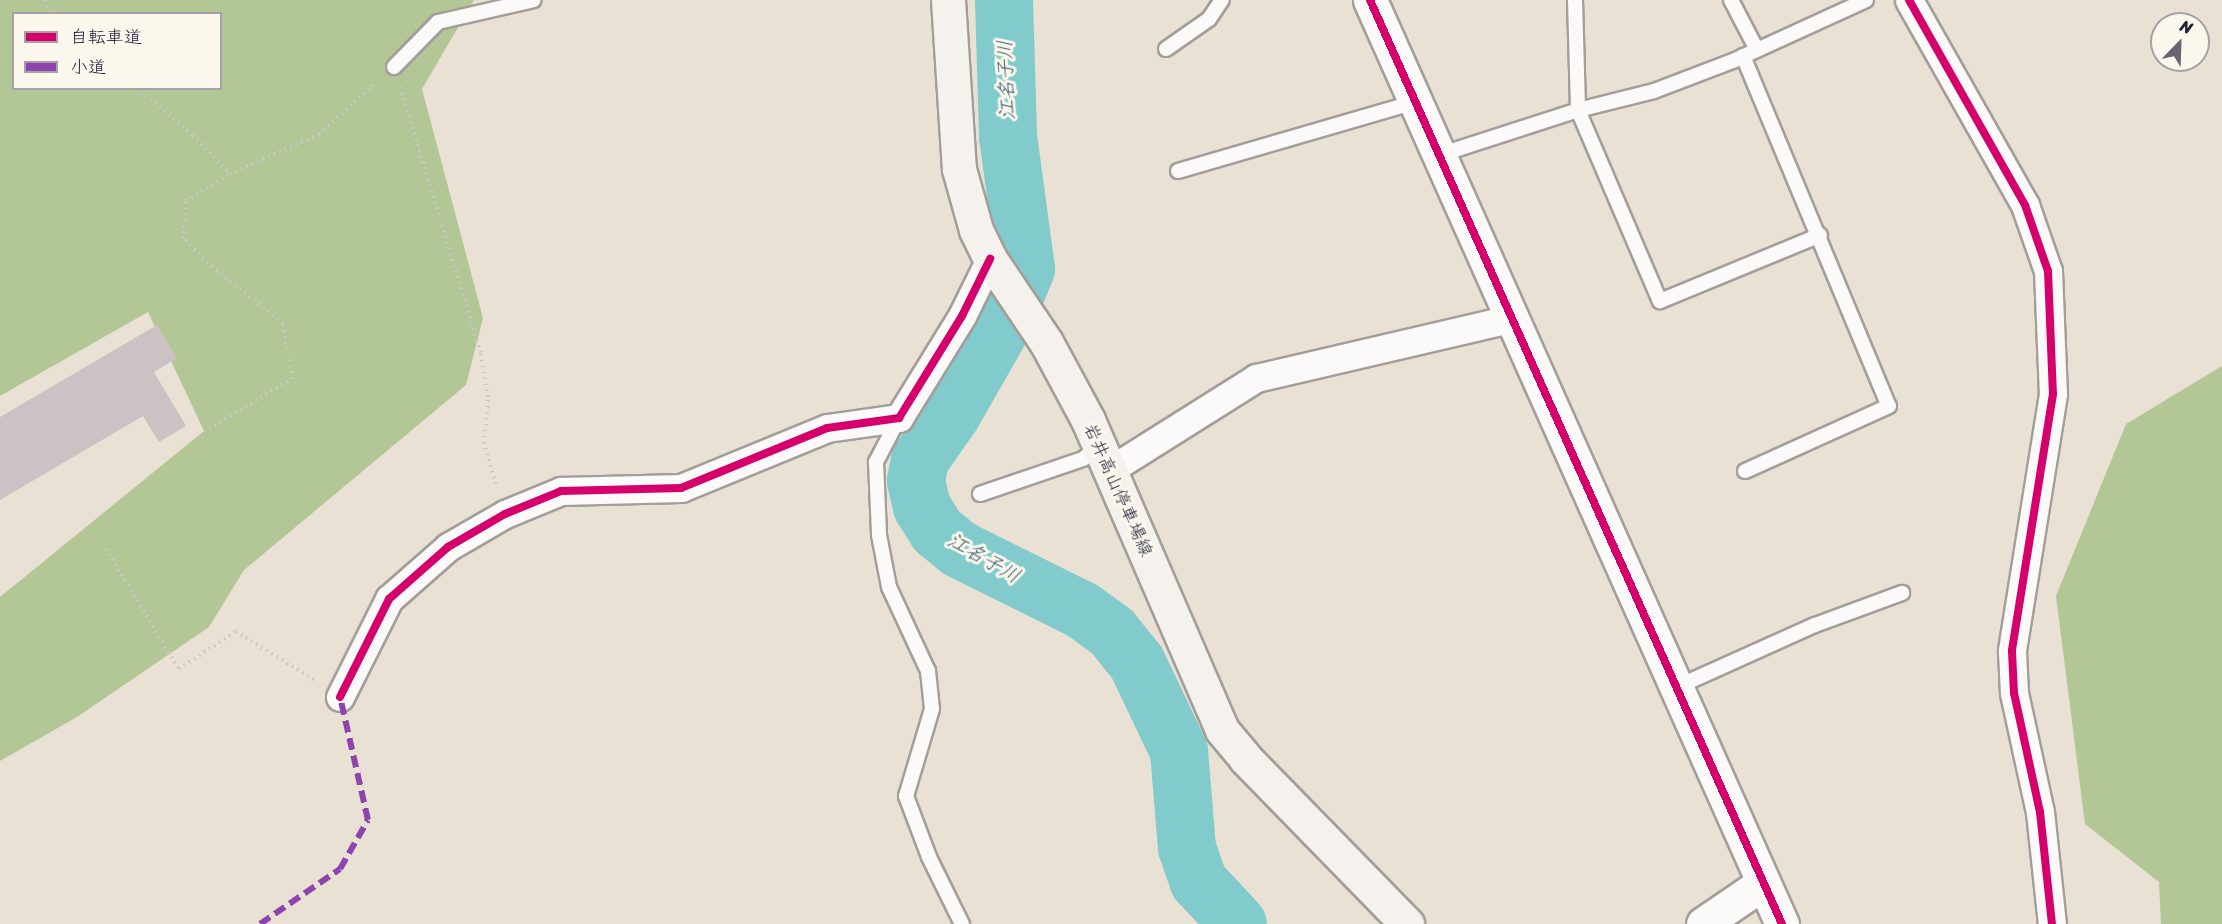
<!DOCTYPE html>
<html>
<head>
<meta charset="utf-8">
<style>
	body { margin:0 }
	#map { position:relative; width:2222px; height:924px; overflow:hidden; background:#e9e1d3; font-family:Sriracha,"Klee One",sans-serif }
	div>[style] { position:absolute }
	.forest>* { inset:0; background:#b3c696 }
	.river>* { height:58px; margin:-29px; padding:0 29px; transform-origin:29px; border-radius:29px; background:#81cbcc }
	.building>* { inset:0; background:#ccc2c4 }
	.path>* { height:4px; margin-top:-2px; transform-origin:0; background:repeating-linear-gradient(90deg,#cac8c6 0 1.5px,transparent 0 6px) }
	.roads { filter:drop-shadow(2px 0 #a39e9a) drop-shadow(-2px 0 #a39e9a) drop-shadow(0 2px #a39e9a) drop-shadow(0 -2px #a39e9a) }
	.service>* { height:14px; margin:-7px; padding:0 7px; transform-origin:7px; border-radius:7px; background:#fcfaf8 }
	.minor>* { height:27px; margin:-13.5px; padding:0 13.5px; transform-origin:13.5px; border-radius:13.5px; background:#fcfaf8 }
	.tertiary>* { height:33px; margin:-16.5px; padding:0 16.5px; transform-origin:16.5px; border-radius:16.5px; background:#fcfaf8 }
	.secondary>* { height:33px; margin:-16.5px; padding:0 16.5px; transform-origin:16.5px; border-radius:16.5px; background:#f5f2ed }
	.quiet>* { height:6px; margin-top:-3px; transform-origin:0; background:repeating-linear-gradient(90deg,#8e44ad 0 12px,transparent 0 18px) }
	.cycleway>* { height:8px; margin:-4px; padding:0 4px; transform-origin:4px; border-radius:4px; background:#d6006c }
	span { translate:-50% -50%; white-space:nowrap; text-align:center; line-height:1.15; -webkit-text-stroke:6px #fbf7ec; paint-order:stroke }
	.street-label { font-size:18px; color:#22223b }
	.water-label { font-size:20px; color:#345a6d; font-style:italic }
	.legend { position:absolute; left:12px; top:12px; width:210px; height:78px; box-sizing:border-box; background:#fbf7ec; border:2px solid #a4a2a5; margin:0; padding:8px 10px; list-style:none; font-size:18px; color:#22223b }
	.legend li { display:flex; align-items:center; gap:12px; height:30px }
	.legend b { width:30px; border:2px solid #a4a2a5 }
	.north { position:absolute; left:2150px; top:12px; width:60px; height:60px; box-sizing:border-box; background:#fbf7ec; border:2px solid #a4a2a5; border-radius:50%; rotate:23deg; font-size:16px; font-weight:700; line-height:24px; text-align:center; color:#22223b }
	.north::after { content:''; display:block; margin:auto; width:21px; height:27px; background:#686570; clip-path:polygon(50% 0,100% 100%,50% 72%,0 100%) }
</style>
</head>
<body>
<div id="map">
	<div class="forest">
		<div style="clip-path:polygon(evenodd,0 0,474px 0,422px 89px,483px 318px,466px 385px,244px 570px,209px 627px,77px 717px,0 761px,0 597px,204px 431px,148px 312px,0 396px,0 0,14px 14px,220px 14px,220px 88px,14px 88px,14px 14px)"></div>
		<div style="clip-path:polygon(2222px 366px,2222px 924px,2161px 924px,2159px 882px,2085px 824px,2056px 596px,2126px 424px)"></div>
	</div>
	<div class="river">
		<div style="left:1004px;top:0;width:136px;rotate:88.3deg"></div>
		<div style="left:1008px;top:136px;width:134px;rotate:82.3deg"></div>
		<div style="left:1026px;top:269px;width:58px;rotate:112.2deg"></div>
		<div style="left:1004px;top:323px;width:105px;rotate:119.7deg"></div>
		<div style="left:952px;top:414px;width:56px;rotate:124.8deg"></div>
		<div style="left:920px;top:460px;width:21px;rotate:101deg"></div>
		<div style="left:916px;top:481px;width:27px;rotate:77deg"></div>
		<div style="left:922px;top:507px;width:28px;rotate:58deg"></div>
		<div style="left:937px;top:531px;width:28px;rotate:39deg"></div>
		<div style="left:959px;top:549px;width:137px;rotate:26.4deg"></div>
		<div style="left:1082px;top:610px;width:37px;rotate:36deg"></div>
		<div style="left:1112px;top:632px;width:40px;rotate:51deg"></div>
		<div style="left:1137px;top:663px;width:98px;rotate:64.5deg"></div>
		<div style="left:1179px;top:751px;width:97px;rotate:85.3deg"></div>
		<div style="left:1187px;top:848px;width:36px;rotate:71deg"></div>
		<div style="left:1199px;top:882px;width:57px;rotate:47.1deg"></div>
	</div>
	<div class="building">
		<div style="clip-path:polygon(157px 325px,177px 358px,154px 372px,186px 426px,159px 442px,143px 416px,0 500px,0 417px)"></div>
	</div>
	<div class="path">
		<div style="left:45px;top:0;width:15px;rotate:70deg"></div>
		<div style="left:400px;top:87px;width:279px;rotate:73.1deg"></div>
		<div style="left:481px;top:354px;width:47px;rotate:81.3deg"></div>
		<div style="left:488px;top:400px;width:42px;rotate:95.4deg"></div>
		<div style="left:484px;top:442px;width:45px;rotate:74.4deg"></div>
		<div style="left:136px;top:88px;width:74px;rotate:39.5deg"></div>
		<div style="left:193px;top:135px;width:54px;rotate:46.5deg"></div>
		<div style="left:204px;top:431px;width:102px;rotate:-30.6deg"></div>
		<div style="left:292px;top:379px;width:57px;rotate:-99.1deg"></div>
		<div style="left:283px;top:323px;width:90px;rotate:-141.7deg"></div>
		<div style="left:212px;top:267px;width:40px;rotate:-135deg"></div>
		<div style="left:184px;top:239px;width:38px;rotate:-87deg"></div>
		<div style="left:186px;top:201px;width:52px;rotate:-31.5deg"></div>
		<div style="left:230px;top:174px;width:98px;rotate:-24.2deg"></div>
		<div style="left:319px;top:134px;width:78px;rotate:-41.9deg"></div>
		<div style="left:106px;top:549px;width:140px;rotate:58.7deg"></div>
		<div style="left:179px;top:669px;width:69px;rotate:-33.7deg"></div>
		<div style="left:236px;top:631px;width:92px;rotate:32.1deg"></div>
	</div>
	<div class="roads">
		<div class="service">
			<div style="left:1575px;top:0;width:110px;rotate:88.4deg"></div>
			<div style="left:1578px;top:110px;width:208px;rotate:66.8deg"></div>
			<div style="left:1660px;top:301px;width:173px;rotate:-22.4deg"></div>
			<div style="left:1731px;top:0;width:56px;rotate:62.5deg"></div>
			<div style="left:1166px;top:49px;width:52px;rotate:-34.9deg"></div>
			<div style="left:1209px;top:19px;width:23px;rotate:-56deg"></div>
			<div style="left:1743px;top:56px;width:379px;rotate:67.4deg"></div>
			<div style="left:1889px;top:406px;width:158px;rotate:155.7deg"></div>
			<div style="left:394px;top:67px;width:63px;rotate:-45.6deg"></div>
			<div style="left:438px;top:22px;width:98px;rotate:-12.9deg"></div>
			<div style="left:1439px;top:155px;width:146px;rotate:-17.9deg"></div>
			<div style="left:1578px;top:110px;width:78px;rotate:-14deg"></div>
			<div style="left:1654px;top:91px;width:87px;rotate:-20.9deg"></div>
			<div style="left:1735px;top:60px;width:144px;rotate:-24.6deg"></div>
			<div style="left:1178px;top:171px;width:248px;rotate:-16.2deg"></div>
			<div style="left:899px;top:418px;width:50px;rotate:117.6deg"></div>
			<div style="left:876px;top:462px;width:73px;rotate:87.6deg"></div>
			<div style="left:879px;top:535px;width:53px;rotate:79.1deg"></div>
			<div style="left:889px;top:587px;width:93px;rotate:65.1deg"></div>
			<div style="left:928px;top:671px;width:38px;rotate:84deg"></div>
			<div style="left:932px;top:709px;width:91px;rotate:106.6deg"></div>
			<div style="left:906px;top:796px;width:65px;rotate:69.3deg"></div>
			<div style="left:929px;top:857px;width:75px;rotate:63.8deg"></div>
			<div style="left:980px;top:494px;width:109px;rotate:-18.8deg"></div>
			<div style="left:1083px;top:459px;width:21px;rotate:-41deg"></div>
			<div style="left:1679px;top:686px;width:149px;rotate:-24.2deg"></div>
			<div style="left:1815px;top:625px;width:93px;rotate:-20.2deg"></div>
		</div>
		<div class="minor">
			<div style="left:1909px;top:0;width:236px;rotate:60.5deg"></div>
			<div style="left:2025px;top:205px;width:70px;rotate:70.8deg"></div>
			<div style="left:2048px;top:271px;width:123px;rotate:87.7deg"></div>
			<div style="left:2053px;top:394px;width:260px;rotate:99.1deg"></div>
			<div style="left:2012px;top:651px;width:42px;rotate:87.3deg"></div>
			<div style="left:2014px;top:693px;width:122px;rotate:77.7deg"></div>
			<div style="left:2040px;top:812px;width:113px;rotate:83.9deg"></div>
			<div style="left:1110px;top:470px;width:173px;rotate:-32.2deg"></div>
			<div style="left:1256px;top:378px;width:264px;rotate:-13.1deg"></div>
			<div style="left:340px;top:697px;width:110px;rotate:-63.4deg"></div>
			<div style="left:389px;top:599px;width:79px;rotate:-41.4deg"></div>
			<div style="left:448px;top:547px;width:66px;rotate:-30.1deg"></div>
			<div style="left:505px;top:514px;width:61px;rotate:-22.3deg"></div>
			<div style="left:561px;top:491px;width:120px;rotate:-1.4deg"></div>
			<div style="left:681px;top:488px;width:158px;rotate:-22.3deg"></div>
			<div style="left:827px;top:428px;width:73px;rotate:-7.9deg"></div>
			<div style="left:899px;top:418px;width:120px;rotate:-58.3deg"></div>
			<div style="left:962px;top:316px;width:64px;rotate:-63.8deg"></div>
		</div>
		<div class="tertiary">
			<div style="left:1370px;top:0;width:1012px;rotate:65.97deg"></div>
			<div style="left:1703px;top:924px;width:73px;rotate:-34.3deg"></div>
		</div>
		<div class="secondary">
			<div style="left:948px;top:0;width:169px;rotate:86.3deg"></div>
			<div style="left:959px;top:169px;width:63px;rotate:74.4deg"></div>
			<div style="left:976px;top:230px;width:32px;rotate:64deg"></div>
			<div style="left:990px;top:259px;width:100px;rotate:56deg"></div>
			<div style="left:1046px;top:342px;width:89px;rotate:61.7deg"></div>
			<div style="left:1088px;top:420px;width:338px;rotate:66.6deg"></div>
			<div style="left:1222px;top:730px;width:38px;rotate:50deg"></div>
			<div style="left:1246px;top:759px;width:231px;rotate:45.7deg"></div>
		</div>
	</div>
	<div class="quiet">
		<div style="left:260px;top:924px;width:97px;rotate:-34.5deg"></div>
		<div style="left:340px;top:869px;width:56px;rotate:-60.3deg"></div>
		<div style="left:368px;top:820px;width:126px;rotate:-102.8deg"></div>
	</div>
	<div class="cycleway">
		<div style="left:1370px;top:0;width:1012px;rotate:65.97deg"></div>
		<div style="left:1909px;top:0;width:236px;rotate:60.5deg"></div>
		<div style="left:2025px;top:205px;width:70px;rotate:70.8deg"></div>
		<div style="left:2048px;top:271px;width:123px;rotate:87.7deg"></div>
		<div style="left:2053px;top:394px;width:260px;rotate:99.1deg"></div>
		<div style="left:2012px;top:651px;width:42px;rotate:87.3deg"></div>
		<div style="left:2014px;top:693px;width:122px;rotate:77.7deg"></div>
		<div style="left:2040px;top:812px;width:113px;rotate:83.9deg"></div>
		<div style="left:340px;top:697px;width:110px;rotate:-63.4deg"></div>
		<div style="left:389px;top:599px;width:79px;rotate:-41.4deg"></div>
		<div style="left:448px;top:547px;width:66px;rotate:-30.1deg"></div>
		<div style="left:505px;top:514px;width:61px;rotate:-22.3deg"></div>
		<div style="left:561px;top:491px;width:120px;rotate:-1.4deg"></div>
		<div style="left:681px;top:488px;width:158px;rotate:-22.3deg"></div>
		<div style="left:827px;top:428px;width:73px;rotate:-7.9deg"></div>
		<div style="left:899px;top:418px;width:120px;rotate:-58.3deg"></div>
		<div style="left:962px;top:316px;width:64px;rotate:-63.8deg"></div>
	</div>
	<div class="street-label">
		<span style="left:1118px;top:490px;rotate:66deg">岩井高山停車場線</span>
	</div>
	<div class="water-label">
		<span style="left:1006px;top:80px;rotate:-92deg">江名子川</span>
		<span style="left:984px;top:558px;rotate:30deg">江名子川</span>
	</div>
	<ul class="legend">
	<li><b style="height:8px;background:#d6006c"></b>自転車道</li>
	<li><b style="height:8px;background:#8e44ad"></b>小道</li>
	</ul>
	<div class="north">N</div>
</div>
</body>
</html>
